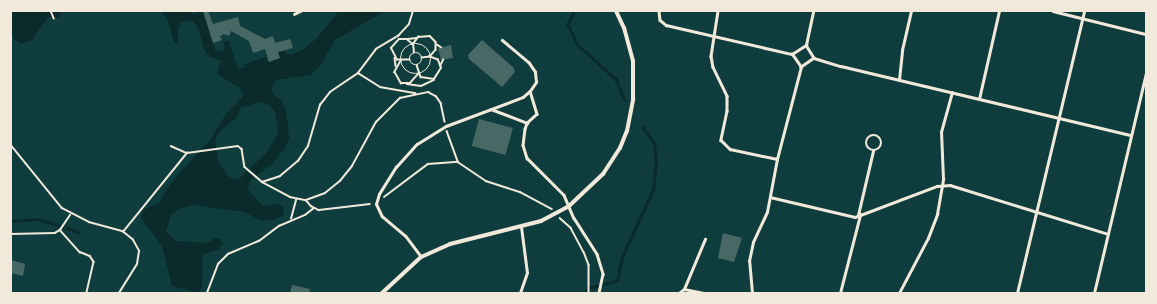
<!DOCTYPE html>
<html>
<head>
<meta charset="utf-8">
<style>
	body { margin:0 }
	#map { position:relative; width:1157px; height:304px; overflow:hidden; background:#0f3d3e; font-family:"PT Sans",sans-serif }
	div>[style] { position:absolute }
	.water>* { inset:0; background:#0a2a2b }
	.stream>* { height:2.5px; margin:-1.25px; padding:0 1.25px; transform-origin:1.25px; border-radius:1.25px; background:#0a2a2b }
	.building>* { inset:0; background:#486865; transform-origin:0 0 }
	.path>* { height:1.5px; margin:-0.75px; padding:0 0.75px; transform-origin:0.75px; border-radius:0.75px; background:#f1e9da }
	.path>.ring { margin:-0.75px; padding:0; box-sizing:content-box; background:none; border:1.5px solid #f1e9da; border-radius:50% }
	.service>* { height:2.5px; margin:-1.25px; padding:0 1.25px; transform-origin:1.25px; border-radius:1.25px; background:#f1e9da }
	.service>.ring { margin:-1.25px; padding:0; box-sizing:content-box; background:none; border:2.5px solid #f1e9da; border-radius:50% }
	.minor>* { height:4px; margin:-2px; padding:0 2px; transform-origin:2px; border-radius:2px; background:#f1e9da }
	span { translate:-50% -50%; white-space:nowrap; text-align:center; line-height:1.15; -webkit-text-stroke:3.5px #f1e9da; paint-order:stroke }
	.frame { position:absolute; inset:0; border:12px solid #f1e9da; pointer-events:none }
</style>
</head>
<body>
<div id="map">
	<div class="water">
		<div style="clip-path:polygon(11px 11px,62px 11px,59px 17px,48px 17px,32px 40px,21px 44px,14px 39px,11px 31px)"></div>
		<div style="clip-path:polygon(evenodd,150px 11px,191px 11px,192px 14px,203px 11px,216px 52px,225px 50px,223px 41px,229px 41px,238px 69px,245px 67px,244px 64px,266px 57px,268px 62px,279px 58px,278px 52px,283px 51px,290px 55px,302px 50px,316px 39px,339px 11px,385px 11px,335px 40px,320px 66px,311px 75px,276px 80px,271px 89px,273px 94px,281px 100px,286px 109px,289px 138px,285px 148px,273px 163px,251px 180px,247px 189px,263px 206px,279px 204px,284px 208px,283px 215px,274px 220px,260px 220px,244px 212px,193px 205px,179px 209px,171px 215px,166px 231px,176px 241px,207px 243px,215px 238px,221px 239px,223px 244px,217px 250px,203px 254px,202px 287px,199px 293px,172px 286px,162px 246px,141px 218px,143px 210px,159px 203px,173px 180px,210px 140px,226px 114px,243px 96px,240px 88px,217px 74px,221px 61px,209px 56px,204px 50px,198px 27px,192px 21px,181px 22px,178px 30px,178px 44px,174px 42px,168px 20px,161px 12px,150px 11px,261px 102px,269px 105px,275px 112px,278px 130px,276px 137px,267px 152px,240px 178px,233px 179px,227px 175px,218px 161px,215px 141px,219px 132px,237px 117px,241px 107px,261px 102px)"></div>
	</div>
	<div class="stream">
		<div style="left:575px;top:11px;width:15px;rotate:118deg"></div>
		<div style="left:568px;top:24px;width:23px;rotate:65deg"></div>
		<div style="left:578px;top:45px;width:51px;rotate:41.8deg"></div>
		<div style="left:616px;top:79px;width:23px;rotate:67deg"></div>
		<div style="left:11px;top:221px;width:27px;rotate:-4deg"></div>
		<div style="left:38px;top:219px;width:22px;rotate:16deg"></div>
		<div style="left:67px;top:228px;width:12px;rotate:20deg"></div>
		<div style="left:584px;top:293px;width:6px;rotate:-51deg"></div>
		<div style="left:588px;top:288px;width:30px;rotate:-14deg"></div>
		<div style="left:617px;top:281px;width:25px;rotate:-78deg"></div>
		<div style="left:622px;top:257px;width:74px;rotate:-65.2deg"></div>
		<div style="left:653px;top:190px;width:27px;rotate:-84deg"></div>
		<div style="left:656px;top:163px;width:20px;rotate:-96deg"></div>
		<div style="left:654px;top:143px;width:19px;rotate:-126deg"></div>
	</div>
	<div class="building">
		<div style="clip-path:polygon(203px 11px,208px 11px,213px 24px,238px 17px,240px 26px,265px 39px,273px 36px,275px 43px,290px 39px,293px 48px,278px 52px,280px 58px,269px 62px,265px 49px,253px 53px,249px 41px,231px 31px,229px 36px,224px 34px,220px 36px,222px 40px,213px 43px)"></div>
		<div style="clip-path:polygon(482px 40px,514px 68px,515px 72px,502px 87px,469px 59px,468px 55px)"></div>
		<div style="clip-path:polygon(451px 45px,453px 58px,441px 60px,438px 48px)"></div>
		<div style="left:479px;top:119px;width:35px;height:28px;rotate:15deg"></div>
		<div style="clip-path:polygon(723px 233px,742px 238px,734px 262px,718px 258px)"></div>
		<div style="clip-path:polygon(11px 260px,25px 264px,23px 276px,11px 273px)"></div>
		<div style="clip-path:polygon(292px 285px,310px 289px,309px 293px,290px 293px)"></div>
	</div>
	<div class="path">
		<div style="left:51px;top:11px;width:8px;rotate:67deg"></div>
		<div style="left:408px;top:39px;width:8px;rotate:-7deg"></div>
		<div style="left:436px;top:44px;width:6px;rotate:31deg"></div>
		<div class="ring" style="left:401px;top:44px;width:28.5px;height:28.5px"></div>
		<div class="ring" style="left:410px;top:53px;width:10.5px;height:10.5px"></div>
		<div style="left:414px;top:53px;width:9px;rotate:-96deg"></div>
		<div style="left:413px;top:44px;width:9px;rotate:-54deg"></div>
		<div style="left:418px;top:37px;width:12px;rotate:-5deg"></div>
		<div style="left:430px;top:36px;width:8px;rotate:45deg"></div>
		<div style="left:436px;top:42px;width:8px;rotate:90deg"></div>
		<div style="left:436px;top:50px;width:9px;rotate:131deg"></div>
		<div style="left:430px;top:57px;width:8px;rotate:173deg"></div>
		<div style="left:395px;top:58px;width:8px;rotate:83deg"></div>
		<div style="left:410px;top:60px;width:13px;rotate:180deg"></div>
		<div style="left:397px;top:60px;width:13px;rotate:-117deg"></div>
		<div style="left:391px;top:48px;width:12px;rotate:-48deg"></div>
		<div style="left:399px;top:39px;width:8px"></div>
		<div style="left:407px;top:39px;width:8px;rotate:40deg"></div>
		<div style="left:401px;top:61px;width:13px;rotate:119deg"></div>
		<div style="left:395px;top:72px;width:13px;rotate:61deg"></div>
		<div style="left:401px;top:83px;width:9px"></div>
		<div style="left:410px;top:83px;width:12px;rotate:-48deg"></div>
		<div style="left:417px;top:65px;width:13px;rotate:72deg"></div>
		<div style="left:421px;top:77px;width:13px;rotate:9deg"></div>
		<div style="left:434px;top:79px;width:13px;rotate:-58deg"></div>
		<div style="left:441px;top:68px;width:9px;rotate:-111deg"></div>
		<div style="left:438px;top:60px;width:9px;rotate:-159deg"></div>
		<div style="left:440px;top:66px;width:7px;rotate:-63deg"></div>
		<div style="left:358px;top:73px;width:26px;rotate:32deg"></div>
		<div style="left:380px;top:87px;width:36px;rotate:10deg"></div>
		<div style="left:407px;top:84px;width:14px;rotate:8deg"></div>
		<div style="left:421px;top:86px;width:14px;rotate:-25deg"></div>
		<div style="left:447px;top:131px;width:33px;rotate:70deg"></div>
		<div style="left:11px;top:145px;width:81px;rotate:51deg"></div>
		<div style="left:62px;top:208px;width:30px;rotate:27deg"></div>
		<div style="left:89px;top:222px;width:34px;rotate:15deg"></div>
		<div style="left:171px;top:146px;width:17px;rotate:24deg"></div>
		<div style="left:262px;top:182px;width:19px;rotate:-18deg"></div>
		<div style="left:280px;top:176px;width:23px;rotate:-40deg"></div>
		<div style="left:298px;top:161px;width:18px;rotate:-56deg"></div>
		<div style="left:308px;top:146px;width:43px;rotate:-73.7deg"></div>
		<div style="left:320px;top:105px;width:16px;rotate:-52deg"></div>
		<div style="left:330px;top:92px;width:34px;rotate:-34deg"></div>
		<div style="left:358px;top:73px;width:30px;rotate:-53deg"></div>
		<div style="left:376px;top:49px;width:26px;rotate:-31deg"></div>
		<div style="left:398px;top:36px;width:16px;rotate:-47deg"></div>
		<div style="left:409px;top:24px;width:14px;rotate:-73deg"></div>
		<div style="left:384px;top:197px;width:55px;rotate:-36.9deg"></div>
		<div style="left:428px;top:164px;width:30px;rotate:-4deg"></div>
		<div style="left:458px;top:162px;width:34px;rotate:34deg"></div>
		<div style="left:486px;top:181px;width:36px;rotate:18deg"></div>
		<div style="left:520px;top:192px;width:36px;rotate:28deg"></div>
		<div style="left:306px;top:200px;width:8px;rotate:50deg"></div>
		<div style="left:311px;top:206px;width:9px;rotate:27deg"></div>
		<div style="left:319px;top:210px;width:51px;rotate:-6.7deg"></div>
		<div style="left:560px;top:218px;width:15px;rotate:42deg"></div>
		<div style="left:571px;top:228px;width:27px;rotate:62deg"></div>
		<div style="left:584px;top:252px;width:14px;rotate:69deg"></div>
		<div style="left:589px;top:265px;width:28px;rotate:90deg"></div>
		<div style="left:291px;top:219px;width:20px;rotate:-75deg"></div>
		<div style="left:60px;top:230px;width:30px;rotate:48deg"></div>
		<div style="left:80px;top:252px;width:11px;rotate:22deg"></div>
		<div style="left:90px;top:256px;width:7px;rotate:56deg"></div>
		<div style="left:94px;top:262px;width:32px;rotate:103deg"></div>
		<div style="left:11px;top:234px;width:44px;rotate:-1.3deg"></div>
		<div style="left:55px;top:233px;width:6px;rotate:-31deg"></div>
		<div style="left:60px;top:230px;width:18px;rotate:-56deg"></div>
		<div style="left:119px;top:293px;width:34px;rotate:-58deg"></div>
		<div style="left:137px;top:264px;width:13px;rotate:-81deg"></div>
		<div style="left:139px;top:251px;width:13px;rotate:-119deg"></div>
		<div style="left:133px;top:240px;width:13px;rotate:-141deg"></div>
		<div style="left:123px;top:232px;width:102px;rotate:-51deg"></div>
		<div style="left:187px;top:153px;width:51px;rotate:-7.8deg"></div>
		<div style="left:238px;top:146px;width:5px;rotate:37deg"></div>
		<div style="left:242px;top:149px;width:18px;rotate:81deg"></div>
		<div style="left:245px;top:167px;width:23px;rotate:41deg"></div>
		<div style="left:262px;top:182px;width:32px;rotate:28deg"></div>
		<div style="left:290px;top:197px;width:16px;rotate:11deg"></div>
		<div style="left:306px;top:200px;width:20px;rotate:-20deg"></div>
		<div style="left:325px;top:193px;width:19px;rotate:-39deg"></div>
		<div style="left:340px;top:181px;width:19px;rotate:-51deg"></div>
		<div style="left:352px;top:166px;width:50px;rotate:-61.4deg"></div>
		<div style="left:376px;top:122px;width:34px;rotate:-45deg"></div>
		<div style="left:400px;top:98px;width:29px;rotate:-12deg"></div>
		<div style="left:428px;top:92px;width:9px;rotate:27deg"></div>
		<div style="left:436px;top:96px;width:9px;rotate:54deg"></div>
		<div style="left:441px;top:103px;width:19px;rotate:78deg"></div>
		<div style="left:207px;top:293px;width:31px;rotate:-69deg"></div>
		<div style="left:218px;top:264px;width:14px;rotate:-45deg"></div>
		<div style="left:228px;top:254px;width:34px;rotate:-23deg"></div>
		<div style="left:259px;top:241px;width:25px;rotate:-37deg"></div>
		<div style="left:279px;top:226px;width:28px;rotate:-23deg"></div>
		<div style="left:305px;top:215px;width:11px;rotate:-38deg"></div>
	</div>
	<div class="service">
		<div style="left:659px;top:11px;width:9px;rotate:84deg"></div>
		<div style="left:660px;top:20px;width:8px;rotate:40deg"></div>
		<div style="left:666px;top:25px;width:129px;rotate:13deg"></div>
		<div style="left:718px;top:11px;width:46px;rotate:98.8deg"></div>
		<div style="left:711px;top:56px;width:11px;rotate:80deg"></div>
		<div style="left:713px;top:67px;width:32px;rotate:64deg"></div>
		<div style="left:727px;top:96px;width:15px;rotate:90deg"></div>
		<div style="left:727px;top:111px;width:30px;rotate:102deg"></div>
		<div style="left:721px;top:140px;width:13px;rotate:45deg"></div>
		<div style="left:730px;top:149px;width:48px;rotate:12deg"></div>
		<div style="left:1053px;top:11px;width:96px;rotate:13.9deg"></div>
		<div style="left:294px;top:14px;width:7px;rotate:-27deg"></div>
		<div style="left:806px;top:45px;width:35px;rotate:-78deg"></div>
		<div style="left:814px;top:58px;width:16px;rotate:145deg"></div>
		<div style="left:801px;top:67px;width:16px;rotate:-125deg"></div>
		<div style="left:792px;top:54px;width:17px;rotate:-33deg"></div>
		<div style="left:806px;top:45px;width:15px;rotate:58deg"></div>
		<div style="left:814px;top:58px;width:28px;rotate:17deg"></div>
		<div style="left:841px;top:66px;width:298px;rotate:13.4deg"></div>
		<div style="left:899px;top:80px;width:30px;rotate:-84deg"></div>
		<div style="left:902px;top:50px;width:40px;rotate:-77deg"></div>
		<div style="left:530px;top:91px;width:24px;rotate:73deg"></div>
		<div style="left:537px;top:114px;width:13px;rotate:138deg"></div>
		<div style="left:527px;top:123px;width:6px;rotate:108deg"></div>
		<div style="left:525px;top:129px;width:16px;rotate:97deg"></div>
		<div style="left:523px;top:145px;width:14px;rotate:73deg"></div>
		<div style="left:527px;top:158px;width:52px;rotate:45deg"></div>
		<div style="left:564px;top:195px;width:25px;rotate:67deg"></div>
		<div style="left:574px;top:218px;width:43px;rotate:57.4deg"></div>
		<div style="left:597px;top:254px;width:21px;rotate:73deg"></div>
		<div style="left:603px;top:274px;width:19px;rotate:102deg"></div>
		<div style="left:979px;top:99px;width:90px;rotate:-77.2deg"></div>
		<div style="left:491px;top:109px;width:39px;rotate:21deg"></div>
		<div class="ring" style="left:866px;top:135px;width:13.5px;height:13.5px"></div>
		<div style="left:770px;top:197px;width:87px;rotate:13.2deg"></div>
		<div style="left:855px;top:217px;width:88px;rotate:-20.7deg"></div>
		<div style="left:937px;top:186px;width:13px;rotate:-4deg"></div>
		<div style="left:950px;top:185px;width:165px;rotate:17.2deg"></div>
		<div style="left:858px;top:215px;width:66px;rotate:-76.8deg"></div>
		<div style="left:421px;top:257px;width:26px;rotate:-127deg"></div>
		<div style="left:405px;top:236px;width:30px;rotate:-140deg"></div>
		<div style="left:382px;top:217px;width:14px;rotate:-115deg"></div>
		<div style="left:376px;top:204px;width:10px;rotate:-73deg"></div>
		<div style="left:379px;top:194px;width:32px;rotate:-58deg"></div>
		<div style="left:396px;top:167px;width:31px;rotate:-48deg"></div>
		<div style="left:417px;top:144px;width:34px;rotate:-32deg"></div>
		<div style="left:446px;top:126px;width:82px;rotate:-20.6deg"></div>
		<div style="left:523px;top:97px;width:9px;rotate:-41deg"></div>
		<div style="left:530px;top:91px;width:11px;rotate:-56deg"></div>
		<div style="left:536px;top:82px;width:10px;rotate:-96deg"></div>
		<div style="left:535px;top:72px;width:11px;rotate:-124deg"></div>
		<div style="left:529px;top:63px;width:35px;rotate:-140deg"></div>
		<div style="left:684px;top:289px;width:54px;rotate:-67.2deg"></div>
		<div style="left:520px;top:293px;width:21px;rotate:-71deg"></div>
		<div style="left:527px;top:273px;width:46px;rotate:-97.4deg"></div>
		<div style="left:679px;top:293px;width:6px;rotate:-39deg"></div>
		<div style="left:684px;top:289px;width:21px;rotate:11deg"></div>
		<div style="left:752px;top:293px;width:32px;rotate:-95deg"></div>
		<div style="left:749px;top:261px;width:19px;rotate:-78deg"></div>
		<div style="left:753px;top:242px;width:33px;rotate:-65deg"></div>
		<div style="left:767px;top:212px;width:54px;rotate:-79.3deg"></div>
		<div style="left:777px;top:159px;width:95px;rotate:-75.4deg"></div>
		<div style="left:840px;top:293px;width:81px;rotate:-75.6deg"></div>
		<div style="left:899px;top:293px;width:62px;rotate:-62.2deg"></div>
		<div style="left:928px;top:238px;width:26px;rotate:-69deg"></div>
		<div style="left:937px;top:214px;width:36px;rotate:-80deg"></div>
		<div style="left:943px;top:179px;width:47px;rotate:-92.4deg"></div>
		<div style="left:941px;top:132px;width:41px;rotate:-74.6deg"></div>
		<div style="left:1017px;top:293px;width:290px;rotate:-76.6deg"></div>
		<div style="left:1094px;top:293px;width:226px;rotate:-76.7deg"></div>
	</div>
	<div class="minor">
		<div style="left:382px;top:293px;width:53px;rotate:-42.7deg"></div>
		<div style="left:421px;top:257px;width:32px;rotate:-24deg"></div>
		<div style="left:450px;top:244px;width:94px;rotate:-14.2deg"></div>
		<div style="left:541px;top:221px;width:32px;rotate:-28deg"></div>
		<div style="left:569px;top:206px;width:47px;rotate:-43.3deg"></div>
		<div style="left:603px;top:174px;width:31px;rotate:-57deg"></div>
		<div style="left:620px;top:148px;width:18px;rotate:-68deg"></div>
		<div style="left:627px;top:131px;width:33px;rotate:-79deg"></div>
		<div style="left:633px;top:99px;width:38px;rotate:-90deg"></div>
		<div style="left:633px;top:61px;width:34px;rotate:-105deg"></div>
		<div style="left:624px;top:28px;width:19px;rotate:-115deg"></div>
	</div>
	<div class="frame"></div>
</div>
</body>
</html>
